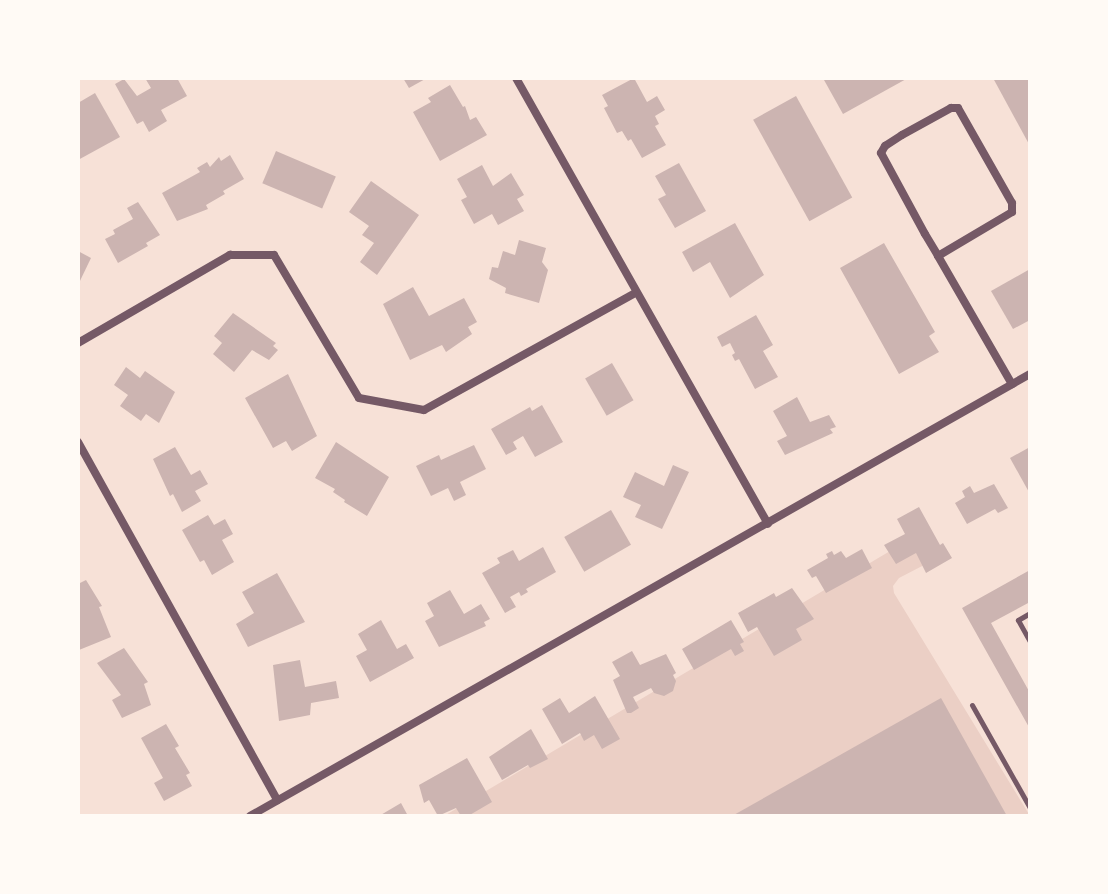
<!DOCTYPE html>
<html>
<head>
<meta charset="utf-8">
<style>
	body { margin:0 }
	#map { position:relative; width:1108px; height:894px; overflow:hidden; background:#f7e1d7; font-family:"Asap Condensed",sans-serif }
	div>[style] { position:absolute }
	.green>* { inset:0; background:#ebcfc5 }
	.building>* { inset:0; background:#ccb4b1; transform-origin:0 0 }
	.service>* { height:5px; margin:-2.5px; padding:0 2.5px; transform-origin:2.5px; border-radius:2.5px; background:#755966 }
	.minor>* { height:8px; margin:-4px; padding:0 4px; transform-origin:4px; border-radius:4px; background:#755966 }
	span { translate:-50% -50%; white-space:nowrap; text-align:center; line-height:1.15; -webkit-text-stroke:8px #fffaf5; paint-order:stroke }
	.frame { position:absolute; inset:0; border:80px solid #fffaf5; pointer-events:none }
</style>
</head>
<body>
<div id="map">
	<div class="green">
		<div style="clip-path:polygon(912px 538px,926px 564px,899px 578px,893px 586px,894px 593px,1030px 816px,444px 816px)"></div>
	</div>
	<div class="building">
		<div style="clip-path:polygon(145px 78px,177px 78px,187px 96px,161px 110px,167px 121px,149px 132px,143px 121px,137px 124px,115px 84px,124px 79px,137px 96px,151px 88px)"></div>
		<div style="clip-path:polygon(403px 78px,427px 78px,409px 88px)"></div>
		<div style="clip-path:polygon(634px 78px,647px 102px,657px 96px,665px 110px,655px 116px,659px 124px,655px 126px,666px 145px,642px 158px,631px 139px,628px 141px,622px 131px,617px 133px,604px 108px,608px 106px,602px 95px)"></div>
		<div style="clip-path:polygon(828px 78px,908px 78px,843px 114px,824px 80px)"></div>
		<div style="clip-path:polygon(993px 78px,1030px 78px,1030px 146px)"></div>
		<div style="clip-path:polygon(450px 85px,463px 107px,465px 106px,470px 120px,476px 117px,487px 135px,440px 161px,413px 112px,431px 102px,428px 98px)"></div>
		<div style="clip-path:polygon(95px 93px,120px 137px,78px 160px,78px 103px)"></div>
		<div style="left:796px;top:96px;width:116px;height:49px;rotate:61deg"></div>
		<div style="left:276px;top:151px;width:65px;height:35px;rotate:23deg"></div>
		<div style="clip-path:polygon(230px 155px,244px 179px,223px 191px,225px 194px,206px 205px,208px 209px,177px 221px,162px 193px,200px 172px,197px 168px,207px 162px,210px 167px,219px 157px,221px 161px)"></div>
		<div style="clip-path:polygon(679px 163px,706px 211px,675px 228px,658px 199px,666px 195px,655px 176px)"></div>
		<div style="clip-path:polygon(482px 165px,493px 186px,511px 173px,524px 195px,517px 199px,524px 211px,498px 225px,492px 214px,474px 224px,461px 200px,467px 197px,457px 179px)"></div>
		<div style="clip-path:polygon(371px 181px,419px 215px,377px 275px,360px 262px,374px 243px,362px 235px,369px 226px,349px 212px)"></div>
		<div style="clip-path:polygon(138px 202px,160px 235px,146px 243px,148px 246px,118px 263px,105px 239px,115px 234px,113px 230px,133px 219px,127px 208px)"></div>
		<div style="clip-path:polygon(735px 223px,764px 275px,730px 298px,710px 262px,693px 272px,682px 252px)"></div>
		<div style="clip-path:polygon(519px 240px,546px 248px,542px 262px,548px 270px,539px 303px,505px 293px,506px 288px,489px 279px,492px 267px,498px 268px,503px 251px,515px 255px)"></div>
		<div style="clip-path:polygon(884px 243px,935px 332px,929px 336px,939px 352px,899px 374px,840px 268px)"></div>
		<div style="clip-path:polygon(78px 251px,91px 258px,78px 285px)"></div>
		<div style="clip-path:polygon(1030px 269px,1030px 320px,1013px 329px,991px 291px)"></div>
		<div style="clip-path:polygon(413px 287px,429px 316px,464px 298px,477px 322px,468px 327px,472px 334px,446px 352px,442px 345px,410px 360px,383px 304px)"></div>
		<div style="clip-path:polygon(233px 313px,276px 343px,273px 346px,278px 350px,269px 360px,252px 350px,234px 372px,213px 354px,222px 343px,214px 336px)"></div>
		<div style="clip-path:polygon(756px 315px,773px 345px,763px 351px,778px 377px,755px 389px,739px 359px,735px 361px,732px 355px,735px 353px,730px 343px,722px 347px,717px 337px)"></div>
		<div style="left:612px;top:363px;width:43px;height:31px;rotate:60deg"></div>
		<div style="clip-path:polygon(126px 367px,140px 378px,145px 371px,175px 392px,159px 423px,146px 414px,141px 421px,120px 406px,128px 395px,114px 385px)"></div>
		<div style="clip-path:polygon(288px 374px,317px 436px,292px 451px,286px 441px,273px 448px,245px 398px)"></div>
		<div style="clip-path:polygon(797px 397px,810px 422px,829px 415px,836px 427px,830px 429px,833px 433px,785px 455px,777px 441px,787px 436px,773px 411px)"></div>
		<div style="clip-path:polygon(542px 405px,563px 442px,535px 457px,523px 436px,513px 442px,517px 449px,506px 455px,491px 429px,530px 407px,532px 411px)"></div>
		<div style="clip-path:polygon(336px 442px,389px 477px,367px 516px,344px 502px,345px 500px,333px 492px,335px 489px,315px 478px)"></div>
		<div style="clip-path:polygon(474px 445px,486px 469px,460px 482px,466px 495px,454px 501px,448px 488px,431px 496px,416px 466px,439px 455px,441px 460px)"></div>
		<div style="clip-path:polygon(175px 447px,191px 475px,200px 470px,208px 484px,195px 491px,201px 501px,182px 512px,173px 494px,170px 496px,153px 459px)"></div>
		<div style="clip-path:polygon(1030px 447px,1030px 494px,1010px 458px)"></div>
		<div style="clip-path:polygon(673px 465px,689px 472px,662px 529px,635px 517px,641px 505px,623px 497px,635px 472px,664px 486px)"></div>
		<div style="clip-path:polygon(994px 484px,1008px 508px,998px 513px,995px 509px,967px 524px,955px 503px,965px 497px,962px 491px,970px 486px,974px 493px)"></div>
		<div style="clip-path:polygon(919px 507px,940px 545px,943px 543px,952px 558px,926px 573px,916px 553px,896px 564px,884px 545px,905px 534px,897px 519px)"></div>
		<div style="left:611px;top:510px;width:40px;height:54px;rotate:60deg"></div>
		<div style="clip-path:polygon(208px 515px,214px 525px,225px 519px,233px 534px,222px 540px,234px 562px,212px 575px,204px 560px,200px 562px,182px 530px)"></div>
		<div style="clip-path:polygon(543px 547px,556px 572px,526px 589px,528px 592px,521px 596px,519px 592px,510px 597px,516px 607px,505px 613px,482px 573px,500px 563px,497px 558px,513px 550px,519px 561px)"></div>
		<div style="clip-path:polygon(862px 549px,872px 568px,826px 593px,816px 576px,812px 578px,807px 570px,828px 558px,826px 554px,832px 551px,834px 555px,841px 551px,846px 558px)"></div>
		<div style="clip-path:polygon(1030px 570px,1030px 602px,991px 623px,1030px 693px,1030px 729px,962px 608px)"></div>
		<div style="clip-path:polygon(277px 573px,305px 622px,248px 647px,236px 624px,254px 613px,242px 592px)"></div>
		<div style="clip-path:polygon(86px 580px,102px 606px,99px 607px,111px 637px,79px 650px,78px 584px)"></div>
		<div style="clip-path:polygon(792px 588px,814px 619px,796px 629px,802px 640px,774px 656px,757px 627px,748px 632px,738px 613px,774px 593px,776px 597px)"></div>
		<div style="clip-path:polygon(450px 590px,464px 614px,481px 604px,490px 619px,484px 622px,486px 626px,439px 647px,425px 621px,434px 616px,427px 603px)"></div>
		<div style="clip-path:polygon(381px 620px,397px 649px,406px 644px,414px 658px,370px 682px,356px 656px,367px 650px,358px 634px)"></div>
		<div style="clip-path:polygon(731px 620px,744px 642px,740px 644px,744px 651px,735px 656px,731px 649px,694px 670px,682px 649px)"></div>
		<div style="clip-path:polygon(124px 648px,148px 682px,144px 684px,151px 705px,122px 718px,112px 700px,121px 695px,97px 663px)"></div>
		<div style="clip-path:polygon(632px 651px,640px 665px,666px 654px,676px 673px,673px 675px,676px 681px,673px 691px,664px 696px,654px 693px,651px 688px,633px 697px,639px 708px,631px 713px,627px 713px,613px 680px,620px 676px,612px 662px)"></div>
		<div style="clip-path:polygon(300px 660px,305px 687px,336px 681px,339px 698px,311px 703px,310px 715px,279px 721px,273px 665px)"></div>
		<div style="clip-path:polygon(595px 696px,620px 739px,602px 749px,594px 735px,584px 741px,580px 733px,562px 744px,542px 709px,560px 698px,569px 713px)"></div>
		<div style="clip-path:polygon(941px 698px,1007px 816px,732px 816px)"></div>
		<div style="clip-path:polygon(166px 724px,179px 746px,175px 748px,190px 773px,186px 775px,192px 786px,164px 801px,154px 783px,163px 778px,141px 738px)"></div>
		<div style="clip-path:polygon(531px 729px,548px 759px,530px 768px,528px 765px,502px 780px,489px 757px)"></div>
		<div style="clip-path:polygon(467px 758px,492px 802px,468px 816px,461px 816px,456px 808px,438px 816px,429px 800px,424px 803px,419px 785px)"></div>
		<div style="clip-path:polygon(401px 803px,408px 816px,379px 816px)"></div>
	</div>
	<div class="service">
		<div style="left:1030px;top:613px;width:14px;rotate:150deg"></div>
		<div style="left:1018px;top:620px;width:25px;rotate:61deg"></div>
		<div style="left:972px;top:705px;width:118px;rotate:60.6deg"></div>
	</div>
	<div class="minor">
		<div style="left:516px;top:78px;width:512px;rotate:60.53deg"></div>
		<div style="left:938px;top:256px;width:86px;rotate:-30.7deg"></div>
		<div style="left:1012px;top:212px;width:9px;rotate:-90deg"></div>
		<div style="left:1012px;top:203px;width:109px;rotate:-119.6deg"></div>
		<div style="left:958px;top:108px;width:7px;rotate:180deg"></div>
		<div style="left:951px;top:108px;width:56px;rotate:151.1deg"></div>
		<div style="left:902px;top:135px;width:20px;rotate:147deg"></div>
		<div style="left:885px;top:146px;width:8px;rotate:120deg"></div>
		<div style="left:881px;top:153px;width:92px;rotate:61.5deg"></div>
		<div style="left:925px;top:234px;width:26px;rotate:59deg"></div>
		<div style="left:938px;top:256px;width:148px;rotate:60deg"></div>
		<div style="left:78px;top:343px;width:176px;rotate:-30.1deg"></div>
		<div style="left:230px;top:255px;width:44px"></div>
		<div style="left:274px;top:255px;width:166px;rotate:59.3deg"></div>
		<div style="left:359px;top:398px;width:66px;rotate:10.5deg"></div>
		<div style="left:424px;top:410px;width:241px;rotate:-29deg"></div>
		<div style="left:78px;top:442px;width:410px;rotate:60.9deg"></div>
		<div style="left:250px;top:816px;width:897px;rotate:-29.54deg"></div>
	</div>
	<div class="frame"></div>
</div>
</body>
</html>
